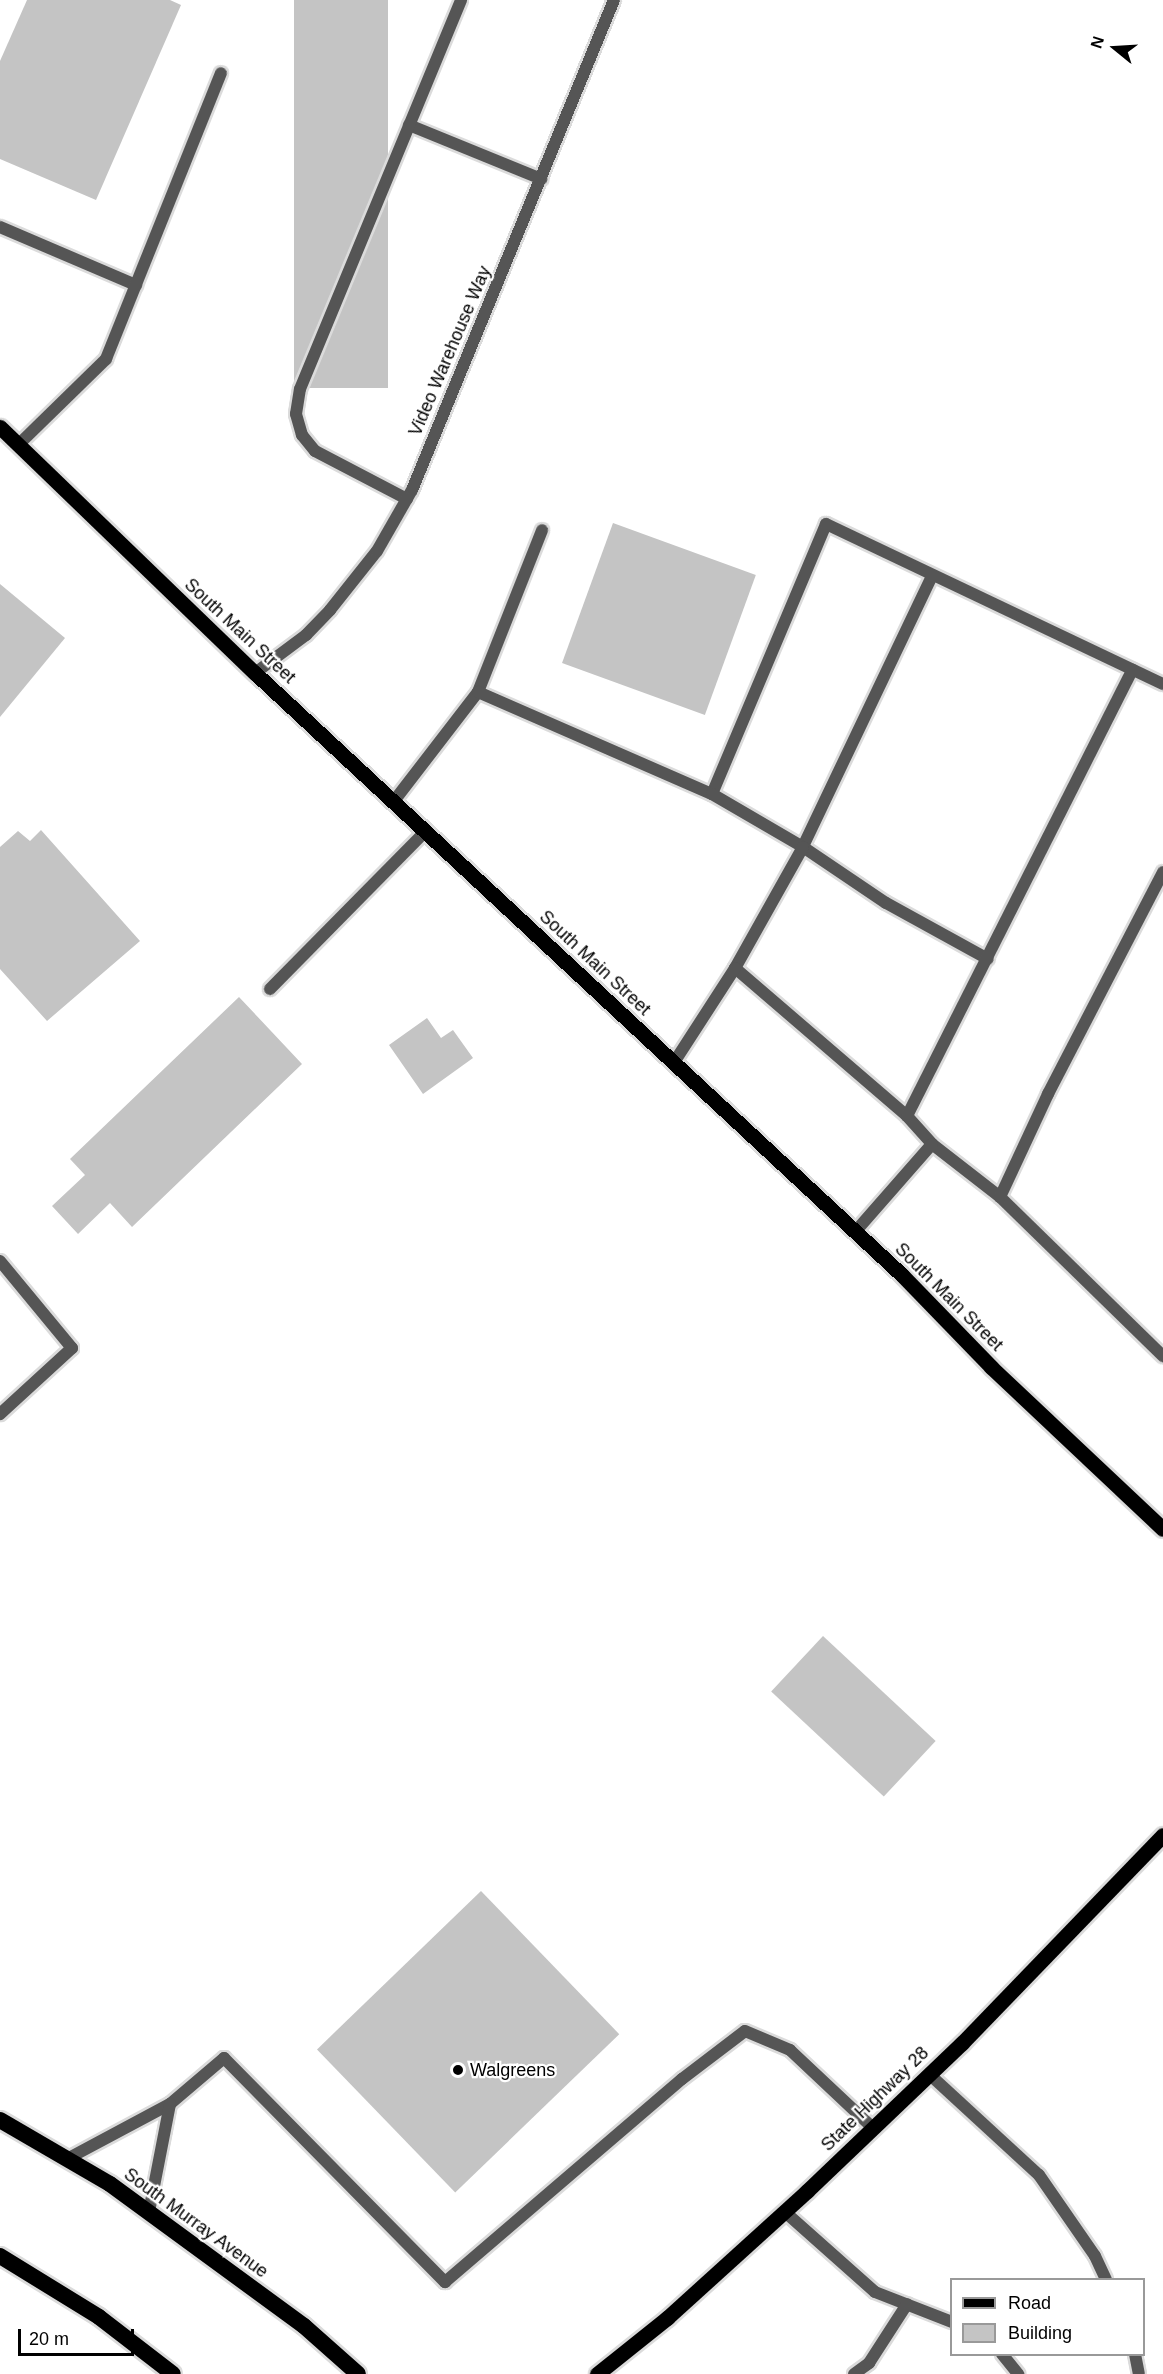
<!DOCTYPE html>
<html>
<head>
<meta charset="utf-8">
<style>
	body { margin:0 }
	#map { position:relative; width:1163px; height:2374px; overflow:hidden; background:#fff; font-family:Helvetica,sans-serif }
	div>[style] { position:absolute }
	.building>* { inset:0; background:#c4c4c4; transform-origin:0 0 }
	.roads { filter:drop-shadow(2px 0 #dbdbdb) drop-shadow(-2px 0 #dbdbdb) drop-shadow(0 2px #dbdbdb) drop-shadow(0 -2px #dbdbdb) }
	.service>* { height:12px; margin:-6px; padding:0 6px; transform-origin:6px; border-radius:6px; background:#555 }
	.minor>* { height:12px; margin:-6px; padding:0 6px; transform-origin:6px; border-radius:6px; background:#555 }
	.tertiary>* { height:12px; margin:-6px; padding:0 6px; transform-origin:6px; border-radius:6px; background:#555 }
	.primary>* { height:15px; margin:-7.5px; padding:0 7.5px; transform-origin:7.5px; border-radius:7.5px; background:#000 }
	.trunk>* { height:16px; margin:-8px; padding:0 8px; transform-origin:8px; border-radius:8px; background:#000 }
	.dots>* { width:16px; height:16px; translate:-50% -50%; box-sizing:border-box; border:3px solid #fff; border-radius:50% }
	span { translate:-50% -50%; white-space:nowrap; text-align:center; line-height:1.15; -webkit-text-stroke:4.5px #fff; paint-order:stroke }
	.street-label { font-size:18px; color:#000 }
	.poi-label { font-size:18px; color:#000 }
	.left { translate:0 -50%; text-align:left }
	.legend { position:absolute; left:950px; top:2278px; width:195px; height:78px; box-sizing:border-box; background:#fff; border:2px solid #999; margin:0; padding:8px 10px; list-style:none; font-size:18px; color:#000 }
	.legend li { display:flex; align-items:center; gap:12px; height:30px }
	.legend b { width:30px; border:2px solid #999 }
	.north { position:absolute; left:1085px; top:18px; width:60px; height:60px; -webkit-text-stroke:4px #fff; paint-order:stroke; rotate:288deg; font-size:16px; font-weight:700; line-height:24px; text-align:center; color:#000 }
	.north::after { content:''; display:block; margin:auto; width:21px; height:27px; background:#000; clip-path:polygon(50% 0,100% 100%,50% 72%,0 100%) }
	.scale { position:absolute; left:18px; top:2329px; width:116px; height:27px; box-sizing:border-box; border:3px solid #000; border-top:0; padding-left:8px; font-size:18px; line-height:21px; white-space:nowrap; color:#000; -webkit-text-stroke:4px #fff; paint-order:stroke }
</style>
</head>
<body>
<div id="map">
	<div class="building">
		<div style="clip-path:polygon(27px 0,170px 0,181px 5px,96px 200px,0 159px,0 61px)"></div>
		<div style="left:294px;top:0;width:94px;height:388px"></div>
		<div style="left:613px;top:523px;width:152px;height:149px;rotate:20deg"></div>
		<div style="clip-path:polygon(0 584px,65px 638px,0 717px)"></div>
		<div style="clip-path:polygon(41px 830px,140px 941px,47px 1021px,0 969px,0 847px,18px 831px,30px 841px)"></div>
		<div style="clip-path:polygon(239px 997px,302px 1064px,132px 1227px,110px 1203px,78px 1234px,52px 1206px,85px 1175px,70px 1159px)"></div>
		<div style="clip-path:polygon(427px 1018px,441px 1038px,453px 1030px,473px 1058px,423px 1094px,389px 1045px)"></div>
		<div style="left:823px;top:1636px;width:154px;height:76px;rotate:43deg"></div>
		<div style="left:481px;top:1891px;width:199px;height:228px;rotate:46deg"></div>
	</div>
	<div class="roads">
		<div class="service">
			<div style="left:409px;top:125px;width:143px;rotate:22.2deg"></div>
			<div style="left:0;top:227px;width:148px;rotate:23.1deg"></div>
			<div style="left:18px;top:445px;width:123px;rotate:-44.3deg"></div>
			<div style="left:106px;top:359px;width:308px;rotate:-68.1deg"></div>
			<div style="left:407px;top:499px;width:104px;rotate:-152.4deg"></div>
			<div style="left:315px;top:451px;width:21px;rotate:-129deg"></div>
			<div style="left:302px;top:435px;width:22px;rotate:-106deg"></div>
			<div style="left:296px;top:414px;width:25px;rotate:-81deg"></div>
			<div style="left:300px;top:389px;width:421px;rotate:-67.5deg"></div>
			<div style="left:932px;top:576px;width:300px;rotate:115.5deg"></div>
			<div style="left:803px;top:847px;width:100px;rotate:34deg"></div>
			<div style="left:886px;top:903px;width:116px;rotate:28.8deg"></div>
			<div style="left:478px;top:692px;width:174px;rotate:-68.4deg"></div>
			<div style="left:712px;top:794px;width:293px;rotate:-67.1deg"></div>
			<div style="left:826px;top:524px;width:373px;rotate:25.4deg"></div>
			<div style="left:394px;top:801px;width:138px;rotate:-52.4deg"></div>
			<div style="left:478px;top:692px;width:255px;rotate:23.6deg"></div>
			<div style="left:712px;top:794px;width:105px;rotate:30.2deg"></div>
			<div style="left:803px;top:847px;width:139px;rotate:119.3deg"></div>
			<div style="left:735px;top:968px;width:227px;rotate:40.7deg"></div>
			<div style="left:907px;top:1116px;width:38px;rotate:48deg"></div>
			<div style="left:932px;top:1144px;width:86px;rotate:37.9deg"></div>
			<div style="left:1000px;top:1197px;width:228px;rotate:44.3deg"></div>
			<div style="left:270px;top:989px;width:222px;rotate:-45.4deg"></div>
			<div style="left:673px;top:1064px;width:114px;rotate:-57.1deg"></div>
			<div style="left:907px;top:1116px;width:500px;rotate:-63.2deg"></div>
			<div style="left:1000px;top:1197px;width:114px;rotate:-65deg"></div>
			<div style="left:1048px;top:1094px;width:250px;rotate:-62.6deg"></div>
			<div style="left:855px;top:1232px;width:117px;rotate:-48.8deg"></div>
			<div style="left:0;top:1261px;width:113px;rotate:50.4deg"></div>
			<div style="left:72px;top:1348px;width:98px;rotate:137.5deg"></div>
			<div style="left:170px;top:2104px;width:71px;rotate:-40.4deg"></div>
			<div style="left:224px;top:2058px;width:315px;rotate:45.4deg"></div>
			<div style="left:445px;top:2282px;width:312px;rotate:-40.6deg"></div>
			<div style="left:682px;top:2079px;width:79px;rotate:-37.3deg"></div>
			<div style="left:745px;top:2031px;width:49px;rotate:22.9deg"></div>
			<div style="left:790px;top:2050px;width:114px;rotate:43.2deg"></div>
			<div style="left:67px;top:2159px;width:117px;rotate:-28.1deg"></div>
			<div style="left:170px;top:2104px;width:110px;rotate:101deg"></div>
			<div style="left:785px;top:2212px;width:120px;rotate:41.6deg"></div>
			<div style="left:875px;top:2292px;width:83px;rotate:21.3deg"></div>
			<div style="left:1002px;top:2354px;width:26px;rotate:51deg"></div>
			<div style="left:854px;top:2374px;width:19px;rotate:-36deg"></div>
			<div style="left:869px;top:2363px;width:70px;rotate:-57.2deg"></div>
		</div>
		<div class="minor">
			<div style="left:255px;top:673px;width:64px;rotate:-36.7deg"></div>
			<div style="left:306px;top:635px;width:35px;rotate:-46deg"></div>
			<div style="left:330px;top:610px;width:75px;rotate:-51.5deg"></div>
			<div style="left:377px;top:551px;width:70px;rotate:-60.2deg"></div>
			<div style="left:412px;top:490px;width:530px;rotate:-67.6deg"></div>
		</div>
		<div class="tertiary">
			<div style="left:929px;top:2074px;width:149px;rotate:42.6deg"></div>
			<div style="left:1039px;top:2175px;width:98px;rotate:55.3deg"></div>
			<div style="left:1095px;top:2256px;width:26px;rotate:65deg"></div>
			<div style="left:1135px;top:2354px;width:20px;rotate:79deg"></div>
		</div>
		<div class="primary">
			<div style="left:0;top:427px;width:354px;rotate:44deg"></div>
			<div style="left:255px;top:673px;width:884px;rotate:42.94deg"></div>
			<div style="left:902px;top:1275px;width:128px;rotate:45.9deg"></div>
			<div style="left:991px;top:1367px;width:236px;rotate:43.3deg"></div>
			<div style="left:597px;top:2374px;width:90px;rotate:-38.7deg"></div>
			<div style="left:667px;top:2318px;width:189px;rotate:-42.2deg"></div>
			<div style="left:807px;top:2191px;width:214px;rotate:-43.7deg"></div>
			<div style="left:962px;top:2043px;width:289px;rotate:-46deg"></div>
		</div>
		<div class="trunk">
			<div style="left:0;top:2120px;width:127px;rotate:30.2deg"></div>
			<div style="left:110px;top:2184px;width:240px;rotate:36.2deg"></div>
			<div style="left:304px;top:2326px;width:72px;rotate:41.6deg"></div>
			<div style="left:0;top:2256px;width:116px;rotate:31.6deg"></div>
			<div style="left:99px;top:2317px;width:93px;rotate:37.6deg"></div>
		</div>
	</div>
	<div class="dots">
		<div style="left:458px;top:2070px;background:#000"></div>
	</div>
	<div class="street-label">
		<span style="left:450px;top:351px;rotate:-67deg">Video Warehouse Way</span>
		<span style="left:240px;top:631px;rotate:43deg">South Main Street</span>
		<span style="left:595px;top:963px;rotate:43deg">South Main Street</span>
		<span style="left:949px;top:1297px;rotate:45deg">South Main Street</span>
		<span style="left:875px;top:2099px;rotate:-44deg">State Highway 28</span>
		<span style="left:196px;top:2223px;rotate:36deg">South Murray Avenue</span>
	</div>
	<div class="poi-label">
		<span class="left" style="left:470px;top:2070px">Walgreens</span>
	</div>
	<ul class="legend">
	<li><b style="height:8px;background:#000"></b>Road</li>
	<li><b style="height:16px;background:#c4c4c4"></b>Building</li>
	</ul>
	<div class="north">N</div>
	<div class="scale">20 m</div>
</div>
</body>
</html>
